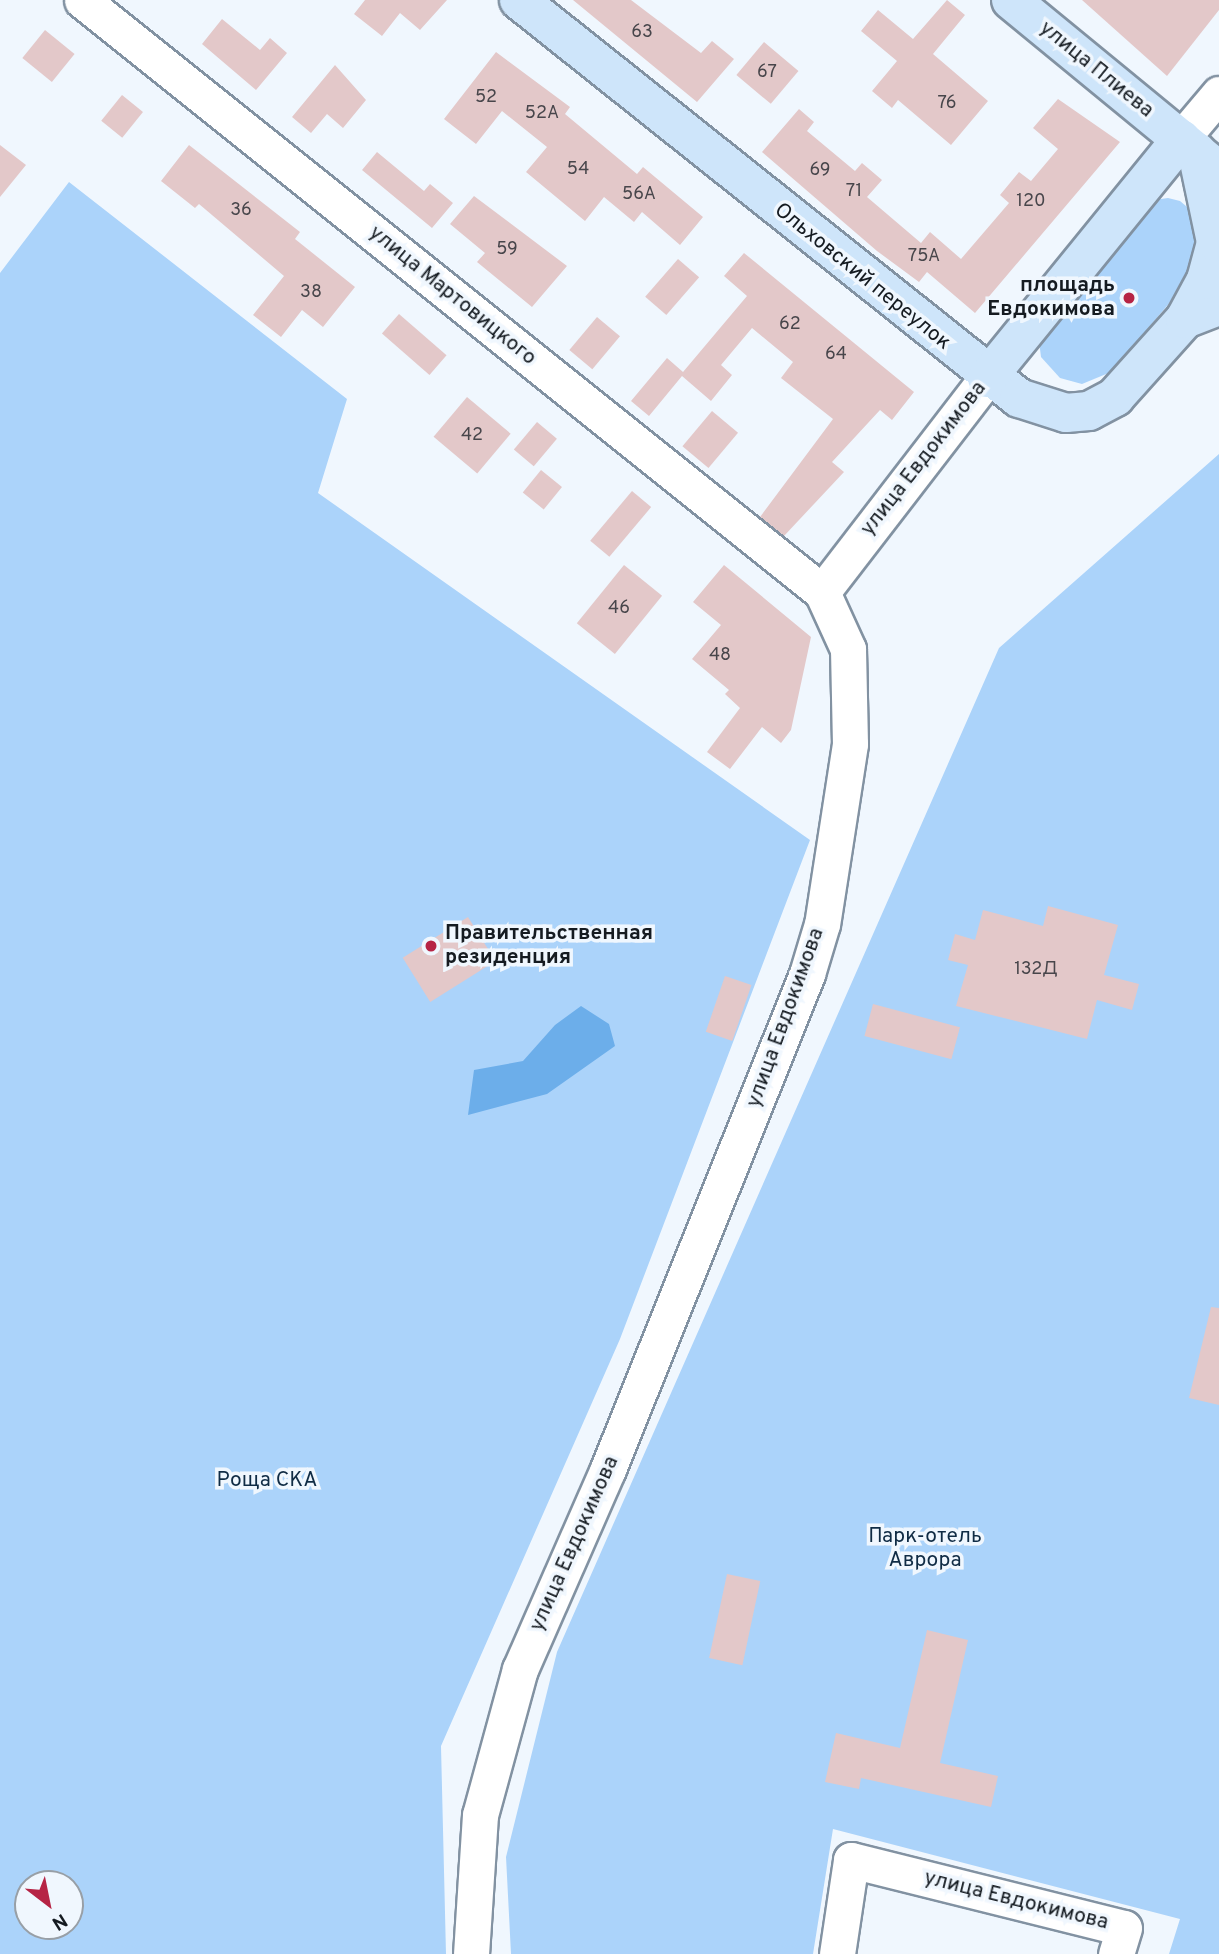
<!DOCTYPE html>
<html>
<head>
<meta charset="utf-8">
<style>
	body { margin:0 }
	#map { position:relative; width:1219px; height:1954px; overflow:hidden; background:#f0f7fe; font-family:Overpass,sans-serif }
	div>[style] { position:absolute }
	.green>* { inset:0; background:#abd3fa }
	.water>* { inset:0; background:#6caeea }
	.building>* { inset:0; background:#e3c8c9; transform-origin:0 0 }
	.roads { filter:drop-shadow(2px 0 #8292a2) drop-shadow(-2px 0 #8292a2) drop-shadow(0 2px #8292a2) drop-shadow(0 -2px #8292a2) }
	.minor>* { height:35px; margin:-17.5px; padding:0 17.5px; transform-origin:17.5px; border-radius:17.5px; background:#fff }
	.major>* { height:38px; margin:-19px; padding:0 19px; transform-origin:19px; border-radius:19px; background:#cee5fa }
	.dots>* { width:19px; height:19px; translate:-50% -50%; box-sizing:border-box; border:4px solid #f0f7fe; border-radius:50% }
	span { translate:-50% -50%; white-space:nowrap; text-align:center; line-height:1.15; -webkit-text-stroke:7px #f0f7fe; paint-order:stroke }
	.number-label { font-size:18px; color:#48464b }
	.number-label span { -webkit-text-stroke-width:0 }
	.street-label { font-size:21px; color:#151b21 }
	.poi-label { font-size:21px; color:#151b21; font-weight:700 }
	.right { translate:-100% -50%; text-align:right }
	.left { translate:0 -50%; text-align:left }
	.park-label { font-size:21px; color:#102c45 }
	.north { position:absolute; left:14px; top:1870px; width:70px; height:70px; box-sizing:border-box; background:#f0f7fe; border:2px solid #989fa6; border-radius:50%; rotate:148deg; font-size:19px; font-weight:700; line-height:28px; text-align:center; color:#151b21 }
	.north::after { content:''; display:block; margin:auto; width:24px; height:32px; background:#b62445; clip-path:polygon(50% 0,100% 100%,50% 72%,0 100%) }
</style>
</head>
<body>
<div id="map">
	<div class="green">
		<div style="clip-path:polygon(evenodd,69px 182px,347px 399px,318px 493px,810px 840px,620px 1339px,441px 1746px,446px 1954px,0 1954px,0 273px,69px 182px,28px 1884px,70px 1884px,70px 1926px,28px 1926px,28px 1884px)"></div>
		<div style="clip-path:polygon(1168px 198px,1180px 201px,1199px 217px,1194px 274px,1111px 372px,1082px 384px,1060px 378px,1041px 357px,1038px 333px,1154px 200px)"></div>
		<div style="clip-path:polygon(1219px 454px,1219px 1954px,1169px 1954px,1180px 1919px,833px 1829px,813px 1954px,511px 1954px,506px 1857px,557px 1652px,999px 648px)"></div>
	</div>
	<div class="water">
		<div style="clip-path:polygon(581px 1006px,609px 1024px,615px 1046px,547px 1094px,468px 1115px,474px 1070px,523px 1061px,555px 1025px)"></div>
	</div>
	<div class="building">
		<div style="clip-path:polygon(365px 0,447px 0,420px 30px,400px 13px,382px 36px,354px 14px)"></div>
		<div style="clip-path:polygon(573px 0,631px 0,701px 53px,712px 41px,734px 59px,697px 102px)"></div>
		<div style="clip-path:polygon(947px 0,965px 15px,933px 54px,988px 101px,951px 145px,898px 100px,892px 108px,872px 91px,897px 61px,861px 31px,878px 10px,913px 39px)"></div>
		<div style="clip-path:polygon(1082px 0,1219px 0,1219px 10px,1167px 76px)"></div>
		<div style="clip-path:polygon(222px 19px,260px 50px,270px 38px,287px 53px,256px 90px,202px 44px)"></div>
		<div style="left:45px;top:30px;width:38px;height:36px;rotate:39deg"></div>
		<div style="left:764px;top:42px;width:45px;height:43px;rotate:40deg"></div>
		<div style="clip-path:polygon(496px 52px,570px 107px,565px 114px,637px 174px,643px 167px,703px 217px,680px 245px,642px 212px,634px 222px,604px 197px,585px 221px,526px 172px,547px 147px,502px 111px,476px 144px,444px 119px)"></div>
		<div style="clip-path:polygon(335px 65px,366px 100px,343px 128px,327px 114px,311px 133px,292px 117px)"></div>
		<div style="left:122px;top:95px;width:27px;height:33px;rotate:39deg"></div>
		<div style="clip-path:polygon(1058px 99px,1120px 142px,975px 313px,927px 272px,919px 282px,877px 251px,762px 152px,799px 109px,814px 122px,807px 131px,855px 171px,862px 163px,882px 180px,867px 197px,921px 243px,930px 232px,961px 259px,1009px 203px,1000px 195px,1019px 172px,1031px 181px,1058px 149px,1033px 128px)"></div>
		<div style="clip-path:polygon(0 145px,26px 165px,0 197px)"></div>
		<div style="clip-path:polygon(189px 145px,300px 232px,295px 239px,355px 287px,323px 327px,302px 310px,281px 337px,253px 315px,284px 276px,199px 204px,195px 208px,161px 181px)"></div>
		<div style="clip-path:polygon(377px 152px,424px 191px,430px 184px,453px 203px,432px 228px,362px 170px)"></div>
		<div style="clip-path:polygon(474px 196px,567px 266px,532px 307px,477px 262px,485px 253px,450px 224px)"></div>
		<div style="clip-path:polygon(744px 253px,914px 392px,892px 420px,880px 410px,832px 462px,844px 472px,784px 536px,760px 517px,833px 419px,781px 378px,793px 362px,752px 328px,721px 365px,732px 375px,711px 401px,682px 376px,649px 416px,631px 401px,667px 358px,683px 372px,747px 296px,724px 276px)"></div>
		<div style="left:678px;top:259px;width:28px;height:50px;rotate:41deg"></div>
		<div style="left:399px;top:314px;width:63px;height:26px;rotate:41deg"></div>
		<div style="left:597px;top:317px;width:30px;height:43px;rotate:40deg"></div>
		<div style="left:467px;top:397px;width:57px;height:52px;rotate:40deg"></div>
		<div style="left:712px;top:411px;width:34px;height:46px;rotate:40deg"></div>
		<div style="left:537px;top:422px;width:26px;height:36px;rotate:40deg"></div>
		<div style="left:541px;top:470px;width:27px;height:29px;rotate:39deg"></div>
		<div style="left:632px;top:491px;width:25px;height:65px;rotate:40deg"></div>
		<div style="left:624px;top:565px;width:49px;height:75px;rotate:39deg"></div>
		<div style="clip-path:polygon(724px 565px,811px 637px,791px 730px,781px 743px,762px 727px,730px 769px,707px 752px,740px 708px,725px 694px,729px 690px,692px 659px,721px 625px,693px 602px)"></div>
		<div style="clip-path:polygon(1048px 906px,1118px 925px,1104px 975px,1139px 984px,1132px 1010px,1097px 1000px,1087px 1039px,956px 1006px,968px 965px,948px 960px,955px 934px,975px 940px,983px 910px,1043px 926px)"></div>
		<div style="left:468px;top:917px;width:52px;height:77px;rotate:58deg"></div>
		<div style="left:725px;top:976px;width:28px;height:59px;rotate:19deg"></div>
		<div style="left:873px;top:1004px;width:90px;height:33px;rotate:15deg"></div>
		<div style="clip-path:polygon(1211px 1307px,1219px 1308px,1219px 1405px,1189px 1398px)"></div>
		<div style="left:727px;top:1574px;width:34px;height:86px;rotate:12deg"></div>
		<div style="clip-path:polygon(927px 1630px,968px 1640px,940px 1763px,998px 1776px,991px 1807px,861px 1778px,859px 1789px,825px 1782px,836px 1733px,900px 1748px)"></div>
	</div>
	<div class="roads">
		<div class="minor">
			<div style="left:82px;top:0;width:948px;rotate:38.66deg"></div>
			<div style="left:822px;top:592px;width:63px;rotate:65.5deg"></div>
			<div style="left:848px;top:649px;width:95px;rotate:88.8deg"></div>
			<div style="left:850px;top:744px;width:182px;rotate:98.8deg"></div>
			<div style="left:822px;top:924px;width:52px;rotate:106.7deg"></div>
			<div style="left:807px;top:974px;width:534px;rotate:111.9deg"></div>
			<div style="left:608px;top:1469px;width:219px;rotate:113.7deg"></div>
			<div style="left:520px;top:1669px;width:151px;rotate:105.3deg"></div>
			<div style="left:480px;top:1815px;width:139px;rotate:93.7deg"></div>
			<div style="left:1181px;top:139px;width:59px;rotate:-49.8deg"></div>
			<div style="left:822px;top:592px;width:270px;rotate:-52.4deg"></div>
			<div style="left:837px;top:1954px;width:95px;rotate:-81.5deg"></div>
			<div style="left:851px;top:1860px;width:281px;rotate:14deg"></div>
			<div style="left:1124px;top:1928px;width:27px;rotate:107deg"></div>
		</div>
		<div class="major">
			<div style="left:519px;top:0;width:639px;rotate:38.52deg"></div>
			<div style="left:1019px;top:398px;width:49px;rotate:17.7deg"></div>
			<div style="left:1066px;top:413px;width:23px;rotate:-5deg"></div>
			<div style="left:1089px;top:411px;width:30px;rotate:-28deg"></div>
			<div style="left:1115px;top:397px;width:105px;rotate:-48.1deg"></div>
			<div style="left:1185px;top:319px;width:36px;rotate:-21deg"></div>
			<div style="left:1011px;top:0;width:269px;rotate:39.4deg"></div>
			<div style="left:1185px;top:319px;width:44px;rotate:-61.7deg"></div>
			<div style="left:1206px;top:280px;width:39px;rotate:-75deg"></div>
			<div style="left:1216px;top:242px;width:92px;rotate:-101.9deg"></div>
			<div style="left:987px;top:378px;width:308px;rotate:-50.9deg"></div>
		</div>
	</div>
	<div class="dots">
		<div style="left:1129px;top:298px;background:#b62445"></div>
		<div style="left:431px;top:946px;background:#b62445"></div>
	</div>
	<div class="number-label">
		<span style="left:642px;top:33px">63</span>
		<span style="left:767px;top:73px">67</span>
		<span style="left:486px;top:98px">52</span>
		<span style="left:947px;top:104px">76</span>
		<span style="left:542px;top:114px">52А</span>
		<span style="left:578px;top:170px">54</span>
		<span style="left:820px;top:171px">69</span>
		<span style="left:854px;top:192px">71</span>
		<span style="left:639px;top:195px">56А</span>
		<span style="left:1031px;top:202px">120</span>
		<span style="left:241px;top:211px">36</span>
		<span style="left:507px;top:250px">59</span>
		<span style="left:924px;top:257px">75А</span>
		<span style="left:311px;top:293px">38</span>
		<span style="left:790px;top:325px">62</span>
		<span style="left:836px;top:355px">64</span>
		<span style="left:472px;top:436px">42</span>
		<span style="left:619px;top:609px">46</span>
		<span style="left:720px;top:656px">48</span>
		<span style="left:1036px;top:970px">132Д</span>
	</div>
	<div class="street-label">
		<span style="left:1096px;top:70px;rotate:39deg">улица Плиева</span>
		<span style="left:862px;top:277px;rotate:39deg">Ольховский переулок</span>
		<span style="left:452px;top:296px;rotate:39deg">улица Мартовицкого</span>
		<span style="left:924px;top:459px;rotate:-52deg">улица Евдокимова</span>
		<span style="left:786px;top:1018px;rotate:-70deg">улица Евдокимова</span>
		<span style="left:575px;top:1544px;rotate:-66deg">улица Евдокимова</span>
		<span style="left:1016px;top:1901px;rotate:14deg">улица Евдокимова</span>
	</div>
	<div class="poi-label">
		<span class="right" style="left:1115px;top:298px">площадь<br>Евдокимова</span>
		<span class="left" style="left:445px;top:946px">Правительственная<br>резиденция</span>
	</div>
	<div class="park-label">
		<span style="left:267px;top:1481px">Роща СКА</span>
		<span style="left:925px;top:1549px">Парк-отель<br>Аврора</span>
	</div>
	<div class="north">N</div>
</div>
</body>
</html>
